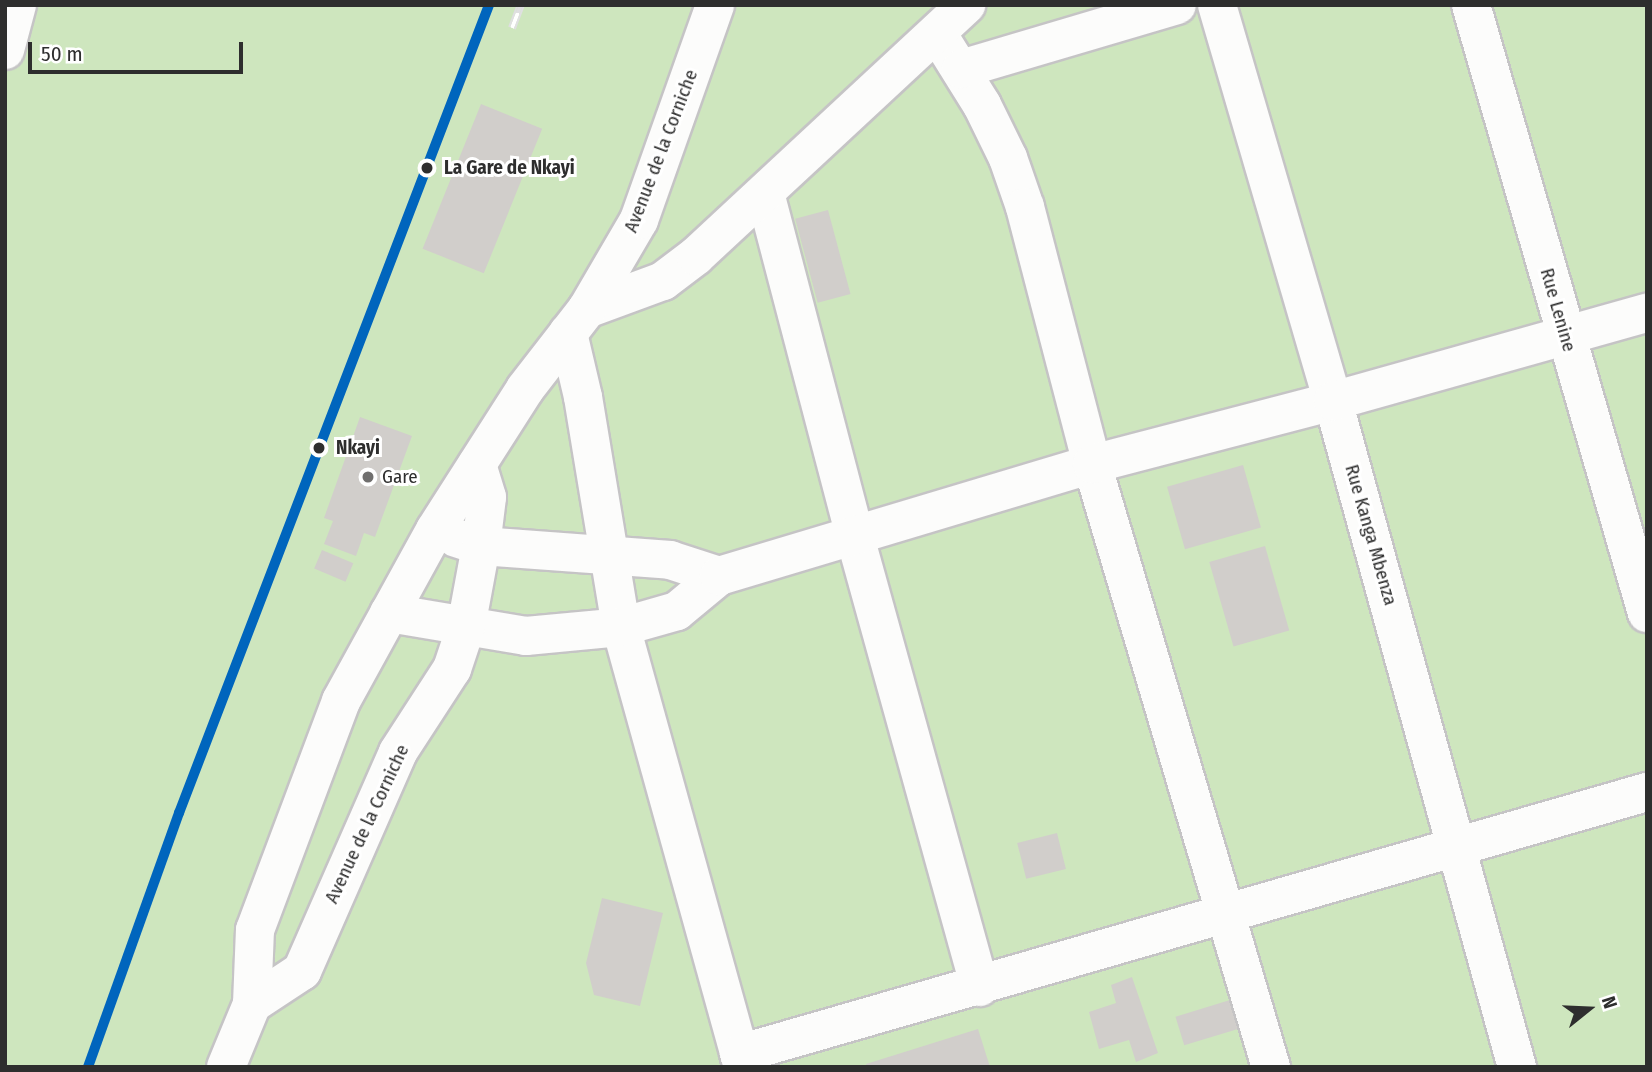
<!DOCTYPE html>
<html>
<head>
<meta charset="utf-8">
<style>
	body { margin:0 }
	#map { position:relative; width:1652px; height:1072px; overflow:hidden; background:#ece8e4; font-family:"Fira Sans Condensed",sans-serif }
	div>[style] { position:absolute }
	.green>* { inset:0; background:#cee6be; transform-origin:0 0 }
	.building>* { inset:0; background:#d1cecb; transform-origin:0 0 }
	.roads { filter:drop-shadow(2px 0 #c5c4c5) drop-shadow(-2px 0 #c5c4c5) drop-shadow(0 2px #c5c4c5) drop-shadow(0 -2px #c5c4c5) }
	.minor>* { height:38px; margin:-19px; padding:0 19px; transform-origin:19px; border-radius:19px; background:#fcfcfb }
	.rail>* { height:8px; margin-top:-4px; transform-origin:0; background:repeating-linear-gradient(90deg,#fff 0 16px,#dfdfe1 0 32px); box-sizing:border-box; border-block:2px solid #dfdfe1 }
	.rail-1>* { height:10px; margin:-5px; padding:0 5px; transform-origin:5px; border-radius:5px; background:#0065bd }
	.dots>* { width:19px; height:19px; translate:-50% -50%; box-sizing:border-box; border:4px solid #fff; border-radius:50% }
	span { translate:-50% -50%; white-space:nowrap; text-align:center; line-height:1.15; -webkit-text-stroke:6px #fff; paint-order:stroke }
	.street-label { font-size:19px; color:#2e2e2e }
	.stop-label { font-size:19px; color:#2e2e2e; font-weight:700 }
	.left { translate:0 -50%; text-align:left }
	.poi-label { font-size:19px; color:#2e2e2e }
	.frame { position:absolute; inset:0; border:7px solid #2e2e2e; pointer-events:none }
	.north { position:absolute; left:1554px; top:974px; width:70px; height:70px; -webkit-text-stroke:5px #fff; paint-order:stroke; rotate:72deg; font-size:19px; font-weight:700; line-height:28px; text-align:center; color:#2e2e2e }
	.north::after { content:''; display:block; margin:auto; width:24px; height:32px; background:#2e2e2e; clip-path:polygon(50% 0,100% 100%,50% 72%,0 100%) }
	.scale { position:absolute; left:28px; top:42px; width:215px; height:32px; box-sizing:border-box; border:4px solid #2e2e2e; border-top:0; padding-left:9px; font-size:21px; line-height:24px; white-space:nowrap; color:#2e2e2e; -webkit-text-stroke:5px #fff; paint-order:stroke }
</style>
</head>
<body>
<div id="map">
	<div class="green">
		<div style="left:5px;top:5px;width:1642px;height:1062px"></div>
	</div>
	<div class="building">
		<div style="left:481px;top:104px;width:66px;height:156px;rotate:22deg"></div>
		<div style="left:828px;top:210px;width:87px;height:34px;rotate:75deg"></div>
		<div style="clip-path:polygon(360px 417px,412px 436px,375px 537px,364px 533px,356px 556px,324px 544px,333px 521px,324px 518px)"></div>
		<div style="left:1243px;top:465px;width:65px;height:79px;rotate:74deg"></div>
		<div style="left:1265px;top:546px;width:88px;height:58px;rotate:74deg"></div>
		<div style="left:322px;top:550px;width:34px;height:20px;rotate:23deg"></div>
		<div style="left:1057px;top:833px;width:37px;height:41px;rotate:76deg"></div>
		<div style="clip-path:polygon(602px 898px,663px 913px,640px 1006px,594px 995px,586px 963px)"></div>
		<div style="clip-path:polygon(1132px 977px,1158px 1053px,1136px 1062px,1129px 1040px,1099px 1049px,1089px 1012px,1116px 1003px,1111px 985px)"></div>
		<div style="left:1230px;top:1000px;width:30px;height:57px;rotate:73deg"></div>
		<div style="clip-path:polygon(978px 1029px,990px 1067px,867px 1067px,866px 1064px)"></div>
	</div>
	<div class="roads">
		<div class="minor">
			<div style="left:1217px;top:5px;width:413px;rotate:73.7deg"></div>
			<div style="left:1333px;top:401px;width:691px;rotate:74.56deg"></div>
			<div style="left:1471px;top:5px;width:633px;rotate:73.86deg"></div>
			<div style="left:937px;top:33px;width:85px;rotate:58deg"></div>
			<div style="left:982px;top:105px;width:59px;rotate:63.9deg"></div>
			<div style="left:1008px;top:158px;width:52px;rotate:70.9deg"></div>
			<div style="left:1025px;top:207px;width:266px;rotate:75.4deg"></div>
			<div style="left:1092px;top:464px;width:629px;rotate:73.47deg"></div>
			<div style="left:5px;top:50px;width:47px;rotate:-75.1deg"></div>
			<div style="left:961px;top:69px;width:225px;rotate:-16.5deg"></div>
			<div style="left:765px;top:193px;width:356px;rotate:75.3deg"></div>
			<div style="left:855px;top:537px;width:467px;rotate:74.5deg"></div>
			<div style="left:587px;top:309px;width:81px;rotate:-20.2deg"></div>
			<div style="left:663px;top:281px;width:41px;rotate:-37.1deg"></div>
			<div style="left:696px;top:256px;width:369px;rotate:-42.9deg"></div>
			<div style="left:568px;top:333px;width:66px;rotate:76.8deg"></div>
			<div style="left:583px;top:397px;width:233px;rotate:80.6deg"></div>
			<div style="left:621px;top:627px;width:457px;rotate:74.5deg"></div>
			<div style="left:456px;top:538px;width:26px;rotate:18deg"></div>
			<div style="left:481px;top:546px;width:190px;rotate:4.2deg"></div>
			<div style="left:670px;top:560px;width:52px;rotate:18.1deg"></div>
			<div style="left:389px;top:613px;width:139px;rotate:9.5deg"></div>
			<div style="left:526px;top:636px;width:95px;rotate:-5.4deg"></div>
			<div style="left:621px;top:627px;width:58px;rotate:-15.9deg"></div>
			<div style="left:677px;top:611px;width:55px;rotate:-39.8deg"></div>
			<div style="left:719px;top:576px;width:389px;rotate:-16.7deg"></div>
			<div style="left:1092px;top:464px;width:249px;rotate:-14.6deg"></div>
			<div style="left:1333px;top:401px;width:326px;rotate:-15.7deg"></div>
			<div style="left:252px;top:1004px;width:60px;rotate:-33.4deg"></div>
			<div style="left:302px;top:971px;width:239px;rotate:-66.3deg"></div>
			<div style="left:398px;top:752px;width:99px;rotate:-57deg"></div>
			<div style="left:452px;top:669px;width:44px;rotate:-71.6deg"></div>
			<div style="left:466px;top:627px;width:82px;rotate:-79.5deg"></div>
			<div style="left:481px;top:546px;width:49px;rotate:-83deg"></div>
			<div style="left:487px;top:497px;width:34px;rotate:-107deg"></div>
			<div style="left:739px;top:1054px;width:945px;rotate:-16.1deg"></div>
			<div style="left:226px;top:1067px;width:68px;rotate:-67.6deg"></div>
			<div style="left:252px;top:1004px;width:74px;rotate:-87.7deg"></div>
			<div style="left:255px;top:930px;width:245px;rotate:-69.4deg"></div>
			<div style="left:341px;top:701px;width:195px;rotate:-61.2deg"></div>
			<div style="left:435px;top:530px;width:167px;rotate:-57.4deg"></div>
			<div style="left:525px;top:389px;width:101px;rotate:-52.2deg"></div>
			<div style="left:587px;top:309px;width:103px;rotate:-59.7deg"></div>
			<div style="left:639px;top:220px;width:228px;rotate:-70.5deg"></div>
		</div>
	</div>
	<div class="rail">
		<div style="left:512px;top:28px;width:25px;rotate:-69deg"></div>
		<div style="left:88px;top:1067px;width:270px;rotate:-70.3deg"></div>
		<div style="left:179px;top:813px;width:865px;rotate:-69.01deg"></div>
	</div>
	<div class="rail-1">
		<div style="left:88px;top:1067px;width:270px;rotate:-70.3deg"></div>
		<div style="left:179px;top:813px;width:865px;rotate:-69.01deg"></div>
	</div>
	<div class="dots">
		<div style="left:427px;top:168px;background:#2e2e2e"></div>
		<div style="left:319px;top:448px;background:#2e2e2e"></div>
		<div style="left:368px;top:477px;background:#706f6e"></div>
	</div>
	<div class="street-label">
		<span style="left:661px;top:151px;rotate:-69deg">Avenue de la Corniche</span>
		<span style="left:1558px;top:310px;rotate:74deg">Rue Lenine</span>
		<span style="left:1371px;top:535px;rotate:74deg">Rue Kanga Mbenza</span>
		<span style="left:367px;top:824px;rotate:-65deg">Avenue de la Corniche</span>
	</div>
	<div class="stop-label">
		<span class="left" style="left:444px;top:168px">La Gare de Nkayi</span>
		<span class="left" style="left:336px;top:448px">Nkayi</span>
	</div>
	<div class="poi-label">
		<span class="left" style="left:382px;top:477px">Gare</span>
	</div>
	<div class="frame"></div>
	<div class="north">N</div>
	<div class="scale">50 m</div>
</div>
</body>
</html>
